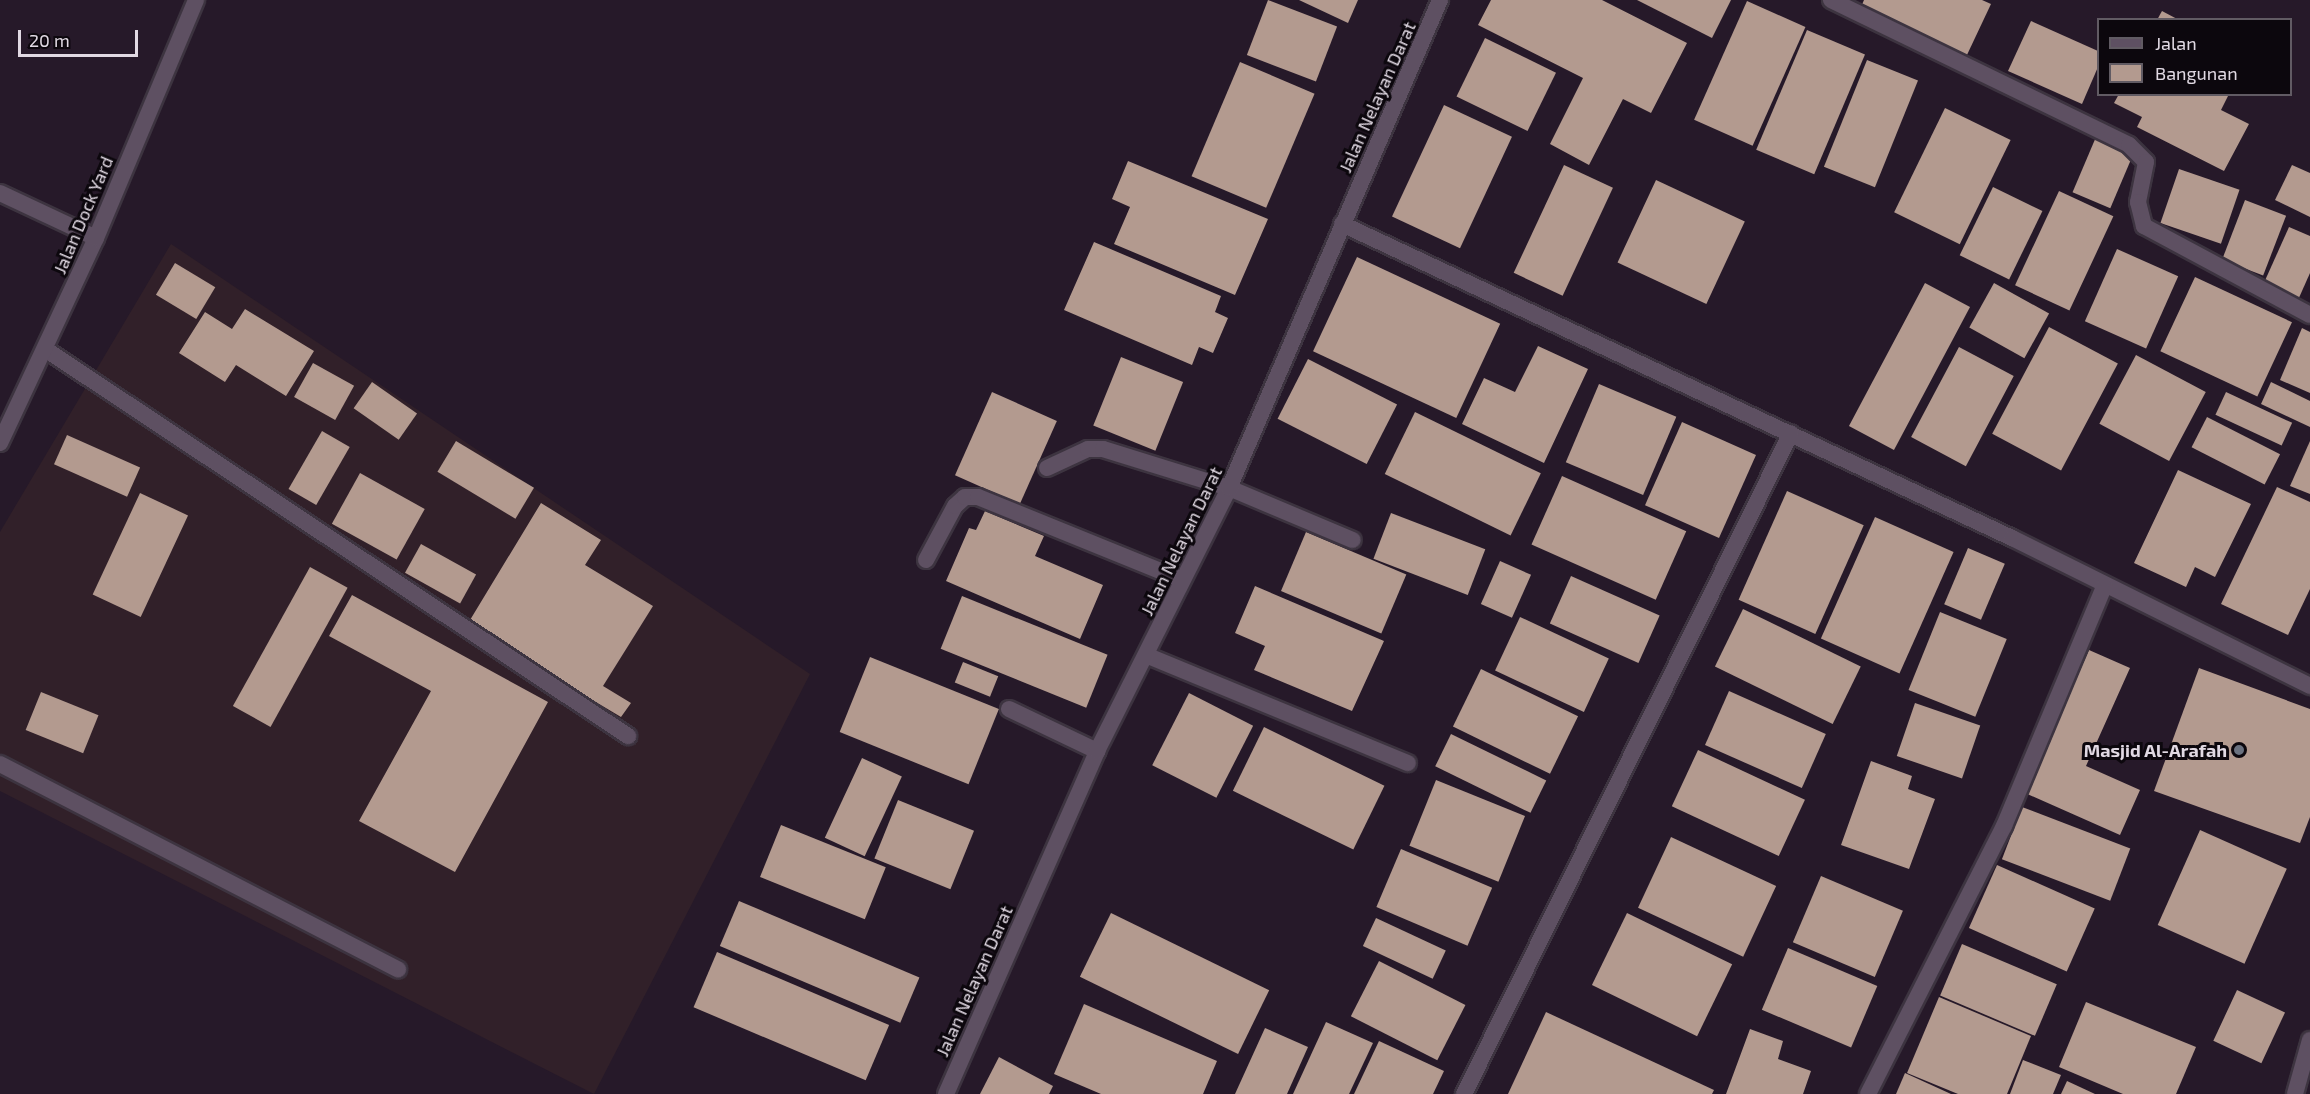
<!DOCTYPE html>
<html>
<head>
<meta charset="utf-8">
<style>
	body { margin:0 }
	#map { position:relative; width:2310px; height:1094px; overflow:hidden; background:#261929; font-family:"Exo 2",sans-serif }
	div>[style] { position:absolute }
	.commercial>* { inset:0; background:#312029 }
	.building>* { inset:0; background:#b39a8f; transform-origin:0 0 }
	.roads { filter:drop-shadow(2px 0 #3d3440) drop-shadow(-2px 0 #3d3440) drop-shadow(0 2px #3d3440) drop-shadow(0 -2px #3d3440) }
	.service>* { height:16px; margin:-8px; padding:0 8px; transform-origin:8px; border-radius:8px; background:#5e5062 }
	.minor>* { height:16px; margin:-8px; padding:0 8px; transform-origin:8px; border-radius:8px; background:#5e5062 }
	.tertiary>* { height:16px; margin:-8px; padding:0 8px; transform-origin:8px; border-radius:8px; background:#5e5062 }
	.dots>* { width:16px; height:16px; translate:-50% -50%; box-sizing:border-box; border:3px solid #0c070d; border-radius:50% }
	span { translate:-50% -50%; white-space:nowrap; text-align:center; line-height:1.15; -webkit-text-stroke:6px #0c070d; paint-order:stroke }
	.street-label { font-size:18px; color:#e1d9e3 }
	.poi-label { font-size:18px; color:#e1d9e3; font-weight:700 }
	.right { translate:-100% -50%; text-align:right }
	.legend { position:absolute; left:2097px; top:18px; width:195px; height:78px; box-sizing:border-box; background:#0c070d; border:2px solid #615b63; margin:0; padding:8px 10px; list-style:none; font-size:18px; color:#e1d9e3 }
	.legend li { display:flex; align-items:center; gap:12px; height:30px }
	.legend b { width:30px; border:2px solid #615b63 }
	.scale { position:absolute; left:18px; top:30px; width:120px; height:27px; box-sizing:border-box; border:3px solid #e1d9e3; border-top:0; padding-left:8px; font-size:18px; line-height:21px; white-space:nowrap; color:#e1d9e3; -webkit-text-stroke:4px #0c070d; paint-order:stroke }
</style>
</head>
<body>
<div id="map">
	<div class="commercial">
		<div style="clip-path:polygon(171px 244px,810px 674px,594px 1094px,0 791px,0 532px)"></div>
	</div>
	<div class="building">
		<div style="left:1268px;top:0;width:74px;height:59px;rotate:21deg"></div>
		<div style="clip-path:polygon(1299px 0,1358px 0,1348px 23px)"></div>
		<div style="clip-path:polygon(1491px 0,1602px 0,1687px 43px,1651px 113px,1623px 99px,1589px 165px,1550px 144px,1583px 78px,1478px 25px)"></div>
		<div style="clip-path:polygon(1637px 0,1731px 0,1712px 38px)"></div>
		<div style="clip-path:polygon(1864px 0,1982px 0,1991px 4px,1966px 57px,1861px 7px)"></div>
		<div style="left:1747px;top:1px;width:64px;height:130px;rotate:24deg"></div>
		<div style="clip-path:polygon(2162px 11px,2179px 20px,2157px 20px)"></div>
		<div style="clip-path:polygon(2031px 21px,2098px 51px,2098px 67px,2082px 104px,2008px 71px)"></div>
		<div style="left:1807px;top:30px;width:63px;height:130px;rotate:23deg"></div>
		<div style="left:1485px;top:38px;width:79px;height:65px;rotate:26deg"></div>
		<div style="left:1867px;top:60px;width:55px;height:115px;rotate:22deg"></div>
		<div style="left:1240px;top:62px;width:81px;height:124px;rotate:23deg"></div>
		<div style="clip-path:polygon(2119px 94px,2229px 94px,2221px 110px,2249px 124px,2224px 171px,2137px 127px,2142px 117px,2114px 103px)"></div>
		<div style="left:1444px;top:105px;width:75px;height:123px;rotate:25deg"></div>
		<div style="left:1945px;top:108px;width:73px;height:116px;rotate:26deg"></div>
		<div style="left:2096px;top:137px;width:41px;height:60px;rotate:23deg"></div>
		<div style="clip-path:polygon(1128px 161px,1268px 219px,1235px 295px,1114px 244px,1130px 207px,1112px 199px)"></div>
		<div style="left:1564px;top:165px;width:54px;height:119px;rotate:25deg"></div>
		<div style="clip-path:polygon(2292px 165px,2310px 173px,2310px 217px,2275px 200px)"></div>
		<div style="left:2179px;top:169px;width:64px;height:57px;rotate:19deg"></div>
		<div style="left:1656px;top:180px;width:98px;height:91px;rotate:25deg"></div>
		<div style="left:1993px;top:187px;width:55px;height:76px;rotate:26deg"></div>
		<div style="left:2059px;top:191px;width:60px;height:104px;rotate:25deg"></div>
		<div style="left:2245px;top:200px;width:44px;height:64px;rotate:21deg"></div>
		<div style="clip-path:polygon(2289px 227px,2310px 236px,2310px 273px,2298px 300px,2263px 285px)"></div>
		<div style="clip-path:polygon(1094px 242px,1221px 296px,1215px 312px,1228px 318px,1213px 353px,1199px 347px,1192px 365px,1064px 310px)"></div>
		<div style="left:2117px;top:249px;width:67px;height:79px;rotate:24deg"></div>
		<div style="left:1357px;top:257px;width:158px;height:104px;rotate:25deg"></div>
		<div style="left:175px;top:263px;width:47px;height:37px;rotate:31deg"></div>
		<div style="left:2195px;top:277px;width:107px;height:82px;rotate:25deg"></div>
		<div style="left:1925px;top:283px;width:51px;height:162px;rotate:28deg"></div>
		<div style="left:1994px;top:283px;width:63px;height:51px;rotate:29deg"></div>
		<div style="clip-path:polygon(245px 309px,314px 351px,286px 396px,236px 365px,225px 382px,179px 353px,205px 312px,232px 329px)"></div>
		<div style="left:2049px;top:327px;width:78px;height:121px;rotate:28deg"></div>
		<div style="clip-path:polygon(2302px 328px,2310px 332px,2310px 393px,2280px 380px)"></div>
		<div style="clip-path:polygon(1538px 346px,1588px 369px,1544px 463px,1462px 424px,1484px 378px,1515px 392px)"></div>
		<div style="left:1959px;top:347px;width:62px;height:102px;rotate:28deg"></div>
		<div style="left:2136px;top:355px;width:79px;height:78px;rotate:28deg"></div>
		<div style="left:1121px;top:357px;width:67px;height:74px;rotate:22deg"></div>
		<div style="left:1308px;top:359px;width:100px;height:67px;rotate:27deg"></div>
		<div style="left:313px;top:363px;width:47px;height:39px;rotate:29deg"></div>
		<div style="left:372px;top:382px;width:55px;height:32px;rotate:35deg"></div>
		<div style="clip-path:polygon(2271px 382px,2310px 401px,2310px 427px,2261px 404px)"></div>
		<div style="left:1599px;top:384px;width:84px;height:85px;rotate:23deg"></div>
		<div style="left:992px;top:392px;width:71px;height:91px;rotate:24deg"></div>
		<div style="left:2226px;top:392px;width:73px;height:25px;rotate:25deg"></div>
		<div style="left:1415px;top:412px;width:140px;height:69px;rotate:26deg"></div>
		<div style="left:2207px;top:417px;width:82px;height:34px;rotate:27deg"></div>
		<div style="left:1682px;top:422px;width:81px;height:91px;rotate:24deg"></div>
		<div style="left:322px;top:431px;width:32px;height:67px;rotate:30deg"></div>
		<div style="left:67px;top:435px;width:80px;height:32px;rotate:24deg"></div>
		<div style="left:456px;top:441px;width:91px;height:36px;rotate:31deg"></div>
		<div style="clip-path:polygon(2310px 441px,2310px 494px,2290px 486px)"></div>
		<div style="clip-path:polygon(2178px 470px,2251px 504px,2215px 577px,2195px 567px,2186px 587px,2134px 563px)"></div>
		<div style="left:360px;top:473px;width:74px;height:58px;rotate:29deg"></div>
		<div style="left:1562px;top:476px;width:136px;height:75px;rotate:24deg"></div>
		<div style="clip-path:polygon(2277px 487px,2310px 502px,2310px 589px,2288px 635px,2221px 604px)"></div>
		<div style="left:1787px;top:491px;width:84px;height:119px;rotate:24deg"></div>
		<div style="left:140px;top:493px;width:53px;height:112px;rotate:25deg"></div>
		<div style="clip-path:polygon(541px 503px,601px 540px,585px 565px,653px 606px,603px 686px,631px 703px,621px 717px,467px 625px)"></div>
		<div style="clip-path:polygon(985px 511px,1044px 536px,1035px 556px,1103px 585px,1080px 639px,946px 581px,969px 528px,976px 530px)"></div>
		<div style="left:1391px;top:513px;width:101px;height:49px;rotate:21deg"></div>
		<div style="left:1875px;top:517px;width:86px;height:133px;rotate:24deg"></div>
		<div style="left:1306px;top:532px;width:109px;height:64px;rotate:23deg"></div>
		<div style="left:421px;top:544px;width:63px;height:33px;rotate:29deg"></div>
		<div style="left:1968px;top:548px;width:40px;height:61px;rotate:23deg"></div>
		<div style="left:1500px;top:561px;width:34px;height:47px;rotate:24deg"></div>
		<div style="left:310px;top:567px;width:43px;height:159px;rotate:29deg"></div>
		<div style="left:1571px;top:576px;width:97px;height:52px;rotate:24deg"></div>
		<div style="clip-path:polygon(1255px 586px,1384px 641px,1352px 711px,1254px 670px,1265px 646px,1235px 633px)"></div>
		<div style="clip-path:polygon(352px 595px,548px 702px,455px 872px,359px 821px,431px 691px,329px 636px)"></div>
		<div style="left:962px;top:596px;width:157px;height:57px;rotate:22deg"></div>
		<div style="left:1743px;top:609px;width:131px;height:64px;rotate:26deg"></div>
		<div style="left:1940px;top:612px;width:72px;height:84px;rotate:22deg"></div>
		<div style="left:1520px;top:617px;width:98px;height:59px;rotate:25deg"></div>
		<div style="clip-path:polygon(2089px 650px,2130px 668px,2086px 766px,2140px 790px,2120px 835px,2025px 793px)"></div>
		<div style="left:870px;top:657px;width:139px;height:81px;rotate:22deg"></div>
		<div style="left:963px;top:662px;width:38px;height:22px;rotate:22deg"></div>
		<div style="clip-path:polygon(2199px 668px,2310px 709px,2310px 817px,2300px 843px,2154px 791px)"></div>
		<div style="left:1481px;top:669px;width:108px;height:64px;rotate:26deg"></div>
		<div style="left:1729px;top:691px;width:106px;height:59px;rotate:24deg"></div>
		<div style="left:41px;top:692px;width:62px;height:41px;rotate:22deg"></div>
		<div style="left:1189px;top:693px;width:72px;height:81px;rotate:27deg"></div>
		<div style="left:1915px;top:703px;width:69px;height:56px;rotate:19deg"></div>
		<div style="left:1264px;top:727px;width:134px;height:71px;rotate:26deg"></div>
		<div style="left:1451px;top:734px;width:106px;height:36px;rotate:26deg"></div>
		<div style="left:1698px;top:750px;width:118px;height:62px;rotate:25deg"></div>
		<div style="left:862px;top:758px;width:44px;height:88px;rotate:25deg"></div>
		<div style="clip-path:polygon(1871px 761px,1912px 776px,1908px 789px,1935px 799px,1909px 869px,1841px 845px)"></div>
		<div style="left:1436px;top:780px;width:96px;height:71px;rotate:22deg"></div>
		<div style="left:898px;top:800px;width:82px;height:63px;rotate:22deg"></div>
		<div style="left:2022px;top:807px;width:116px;height:56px;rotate:21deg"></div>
		<div style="left:781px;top:825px;width:113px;height:56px;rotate:22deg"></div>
		<div style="left:2200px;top:830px;width:95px;height:104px;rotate:24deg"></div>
		<div style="left:1671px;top:837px;width:116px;height:78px;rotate:25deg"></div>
		<div style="left:1401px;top:849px;width:99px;height:63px;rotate:23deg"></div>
		<div style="left:1997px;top:865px;width:107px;height:69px;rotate:24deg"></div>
		<div style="left:1821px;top:876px;width:89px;height:72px;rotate:23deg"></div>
		<div style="left:739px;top:901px;width:196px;height:49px;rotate:23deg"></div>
		<div style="left:1111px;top:913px;width:176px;height:71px;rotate:26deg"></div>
		<div style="left:1627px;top:913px;width:117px;height:80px;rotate:26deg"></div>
		<div style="left:1376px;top:918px;width:77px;height:31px;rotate:25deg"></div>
		<div style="left:1962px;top:944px;width:103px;height:56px;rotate:23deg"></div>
		<div style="left:1788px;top:948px;width:97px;height:67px;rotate:23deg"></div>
		<div style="left:717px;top:952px;width:187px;height:60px;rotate:23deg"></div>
		<div style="left:1379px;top:961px;width:97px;height:62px;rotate:27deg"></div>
		<div style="left:2237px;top:990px;width:53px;height:56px;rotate:25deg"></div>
		<div style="clip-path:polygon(1939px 997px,2031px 1036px,2007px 1094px,1958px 1094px,1907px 1073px)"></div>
		<div style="clip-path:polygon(2086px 1002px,2196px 1047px,2176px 1094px,2123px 1094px,2059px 1067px)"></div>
		<div style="clip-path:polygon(1084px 1004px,1217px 1061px,1203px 1094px,1101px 1094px,1054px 1074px)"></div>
		<div style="clip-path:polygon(1546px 1012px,1714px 1090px,1712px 1094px,1508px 1094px)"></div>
		<div style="clip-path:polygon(1326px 1022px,1373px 1043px,1349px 1094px,1293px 1094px)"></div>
		<div style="clip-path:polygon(1265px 1028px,1308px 1047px,1287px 1094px,1235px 1094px)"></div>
		<div style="clip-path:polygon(1750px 1029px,1783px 1041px,1778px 1059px,1811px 1071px,1803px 1094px,1726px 1094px)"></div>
		<div style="clip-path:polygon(1379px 1041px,1444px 1071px,1433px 1094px,1354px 1094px)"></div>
		<div style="clip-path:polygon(999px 1057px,1053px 1086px,1049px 1094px,980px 1094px)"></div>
		<div style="clip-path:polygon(2023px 1060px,2061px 1075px,2053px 1094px,2010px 1094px)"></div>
		<div style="clip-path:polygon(1905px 1073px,1951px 1094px,1896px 1094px)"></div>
		<div style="clip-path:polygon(2067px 1081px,2095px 1094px,2061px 1094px)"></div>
	</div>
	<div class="roads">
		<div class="service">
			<div style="left:45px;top:349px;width:700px;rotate:33.58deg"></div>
			<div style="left:1047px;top:468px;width:45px;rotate:-24.9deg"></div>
			<div style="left:1088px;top:449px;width:15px"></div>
			<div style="left:1103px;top:449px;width:132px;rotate:17.2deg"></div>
			<div style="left:1229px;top:488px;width:134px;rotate:22.8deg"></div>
			<div style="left:926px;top:560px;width:61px;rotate:-61.8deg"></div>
			<div style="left:955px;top:506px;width:13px;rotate:-42deg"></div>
			<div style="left:965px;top:497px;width:13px"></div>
			<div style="left:978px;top:497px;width:218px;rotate:22.1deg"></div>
			<div style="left:1009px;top:709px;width:98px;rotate:25.5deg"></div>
			<div style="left:0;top:764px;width:448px;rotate:27.3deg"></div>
		</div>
		<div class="minor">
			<div style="left:1831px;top:0;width:331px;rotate:25.9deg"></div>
			<div style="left:2129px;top:145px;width:24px;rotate:45deg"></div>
			<div style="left:2146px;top:162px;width:41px;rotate:101.3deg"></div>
			<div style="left:2138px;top:202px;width:25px;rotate:76deg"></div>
			<div style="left:2144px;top:226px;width:188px;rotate:28.2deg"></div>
			<div style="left:0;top:193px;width:106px;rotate:25.1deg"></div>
			<div style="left:1342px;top:224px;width:740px;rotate:25.11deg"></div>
			<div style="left:2012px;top:538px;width:333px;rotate:26.4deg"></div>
			<div style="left:1148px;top:656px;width:281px;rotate:22.4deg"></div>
			<div style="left:946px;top:1094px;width:375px;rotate:-66.2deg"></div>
			<div style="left:1097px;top:751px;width:294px;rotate:-63.3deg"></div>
			<div style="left:1229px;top:488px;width:532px;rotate:-66.62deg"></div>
			<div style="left:1464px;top:1094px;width:737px;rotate:-63.68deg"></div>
			<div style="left:1868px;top:1094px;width:301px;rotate:-63.1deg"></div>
			<div style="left:2004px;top:826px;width:261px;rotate:-67.3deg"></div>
			<div style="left:2295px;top:1094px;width:56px;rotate:-74.5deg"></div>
		</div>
		<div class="tertiary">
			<div style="left:0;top:443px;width:226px;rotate:-64.9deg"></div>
			<div style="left:96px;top:238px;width:258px;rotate:-67.2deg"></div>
		</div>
	</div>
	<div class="dots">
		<div style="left:2239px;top:750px;background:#6b7280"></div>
	</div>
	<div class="street-label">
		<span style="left:1377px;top:97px;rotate:-66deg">Jalan Nelayan Darat</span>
		<span style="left:83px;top:215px;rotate:-67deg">Jalan Dock Yard</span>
		<span style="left:1181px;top:541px;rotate:-64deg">Jalan Nelayan Darat</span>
		<span style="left:974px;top:981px;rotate:-66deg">Jalan Nelayan Darat</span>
	</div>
	<div class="poi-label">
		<span class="right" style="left:2227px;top:750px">Masjid Al-Arafah</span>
	</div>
	<ul class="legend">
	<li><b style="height:8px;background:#5e5062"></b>Jalan</li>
	<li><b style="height:16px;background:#b39a8f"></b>Bangunan</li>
	</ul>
	<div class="scale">20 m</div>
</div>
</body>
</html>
